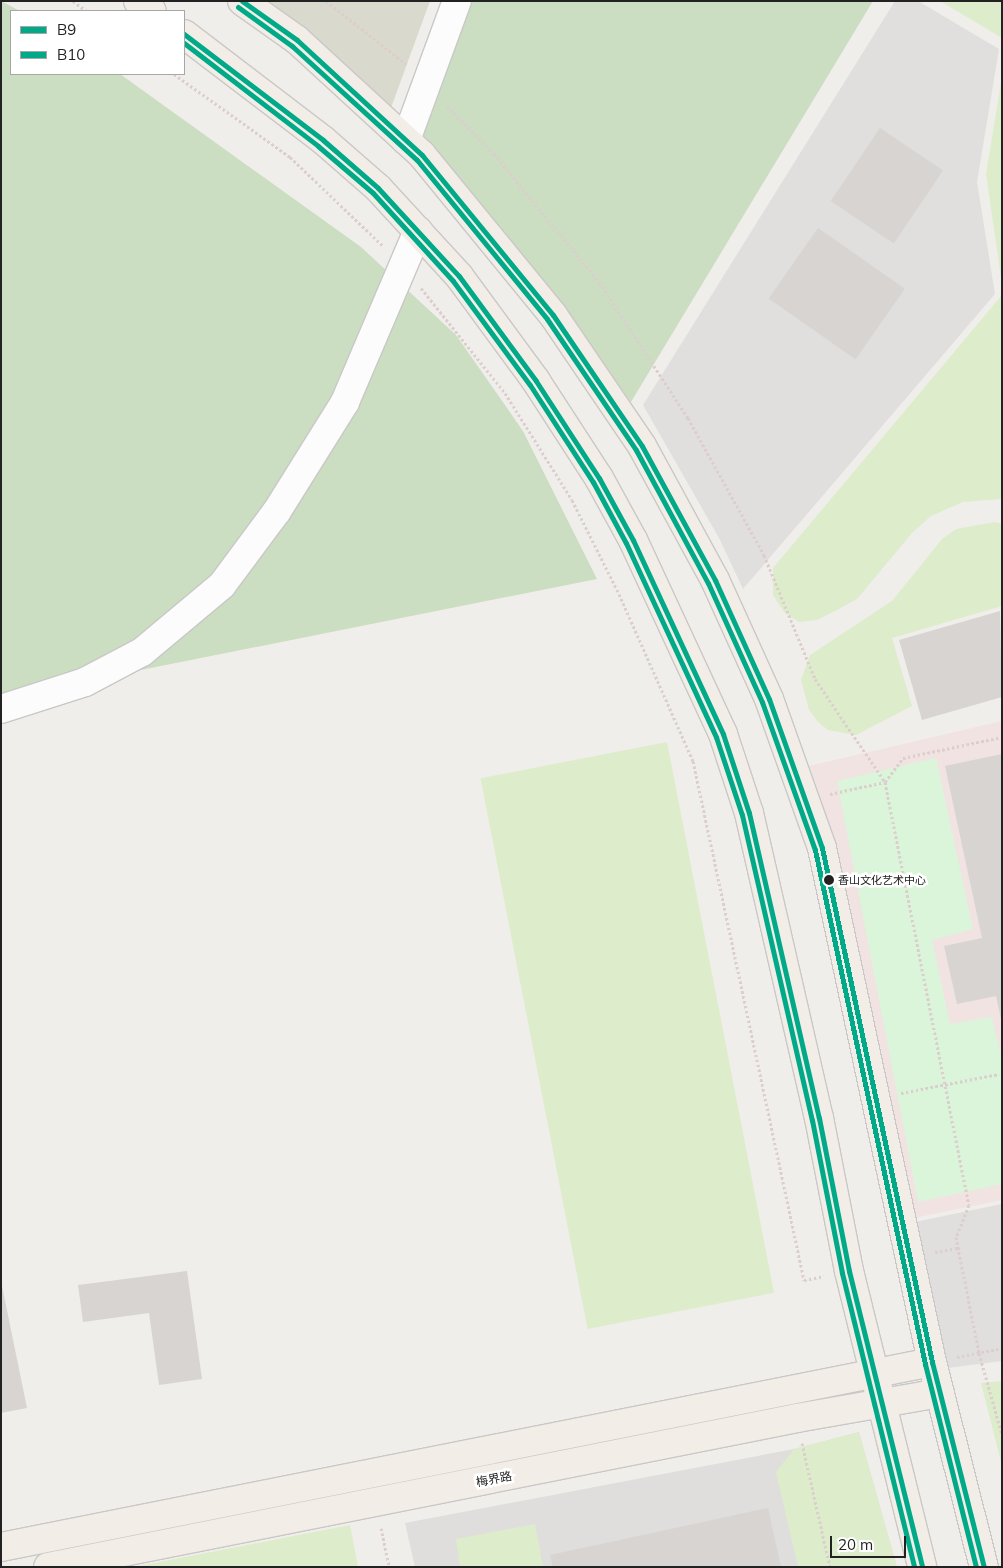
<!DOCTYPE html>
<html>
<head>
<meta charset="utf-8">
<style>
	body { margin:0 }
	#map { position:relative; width:1003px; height:1568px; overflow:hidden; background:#f0eeeb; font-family:Mulish,"Noto Sans SC",sans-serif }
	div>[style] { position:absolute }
	.residential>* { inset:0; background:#dfdedc }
	.commercial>* { inset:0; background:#f1e3e1 }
	.construction>* { inset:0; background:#d9d9cd }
	.grass>* { inset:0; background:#ddeccb; transform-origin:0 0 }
	.forest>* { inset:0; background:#cbdec1 }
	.park>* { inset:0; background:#daf5da }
	.parking>* { inset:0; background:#e0dfde }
	.building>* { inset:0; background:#d7d4d2; transform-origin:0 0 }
	.path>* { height:3px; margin-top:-1.5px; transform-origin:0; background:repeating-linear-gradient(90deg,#dccecd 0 2.5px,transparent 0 5px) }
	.roads { filter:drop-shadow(1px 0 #c9c8c7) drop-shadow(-1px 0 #c9c8c7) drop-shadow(0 1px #c9c8c7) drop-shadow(0 -1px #c9c8c7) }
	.minor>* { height:28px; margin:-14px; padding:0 14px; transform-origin:14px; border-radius:14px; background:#fdfcfc }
	.major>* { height:28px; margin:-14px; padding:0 14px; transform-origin:14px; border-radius:14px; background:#f3ede7 }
	.bus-1>* { height:5px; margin:-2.5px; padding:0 2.5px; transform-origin:2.5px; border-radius:2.5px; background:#0a8 }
	.bus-2>* { height:5px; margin:-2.5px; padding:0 2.5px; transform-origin:2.5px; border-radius:2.5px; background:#0a8 }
	.dots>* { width:14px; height:14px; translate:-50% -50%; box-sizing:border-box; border:2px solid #fff; border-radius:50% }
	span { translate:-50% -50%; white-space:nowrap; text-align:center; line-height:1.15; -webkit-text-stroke:5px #fff; paint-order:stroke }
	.bus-label { font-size:11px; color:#222 }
	.left { translate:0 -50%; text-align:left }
	.street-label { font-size:12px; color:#222 }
	.frame { position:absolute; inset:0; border:2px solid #222; pointer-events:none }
	.legend { position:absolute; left:10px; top:10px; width:175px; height:65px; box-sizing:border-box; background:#fff; border:1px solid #a7a7a7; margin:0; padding:6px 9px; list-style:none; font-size:15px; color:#222 }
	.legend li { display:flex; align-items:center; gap:10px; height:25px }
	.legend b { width:25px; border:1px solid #a7a7a7 }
	.scale { position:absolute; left:830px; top:1536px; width:76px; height:22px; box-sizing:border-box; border:2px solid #222; border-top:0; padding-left:6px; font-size:15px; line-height:18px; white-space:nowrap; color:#222; -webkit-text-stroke:4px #fff; paint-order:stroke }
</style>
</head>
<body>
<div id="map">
	<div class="residential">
		<div style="clip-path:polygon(859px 1432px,897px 1567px,415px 1567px,405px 1523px,794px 1449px)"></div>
	</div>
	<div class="commercial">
		<div style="clip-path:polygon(1002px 721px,1002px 1200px,909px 1219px,809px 766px)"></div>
	</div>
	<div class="construction">
		<div style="clip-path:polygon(250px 1px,430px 1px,388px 116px)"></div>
	</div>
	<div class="grass">
		<div style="clip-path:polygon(940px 1px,1002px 1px,1002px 38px)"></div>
		<div style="clip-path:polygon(1002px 76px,1002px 285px,986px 174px)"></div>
		<div style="clip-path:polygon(1002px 295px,1002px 499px,963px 502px,931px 516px,912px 533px,857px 599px,835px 611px,817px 620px,799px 622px,784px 612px,773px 595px,773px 568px)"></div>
		<div style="clip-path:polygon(995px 522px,1002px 524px,1002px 606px,892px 638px,912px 706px,856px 735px,828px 730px,818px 722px,809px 710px,801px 680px,810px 655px,892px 601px,942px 539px,956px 529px)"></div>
		<div style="left:667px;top:742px;width:561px;height:190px;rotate:79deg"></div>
		<div style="clip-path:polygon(1002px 1381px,1002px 1466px,981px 1383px)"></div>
		<div style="clip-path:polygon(859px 1432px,897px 1567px,798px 1567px,776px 1472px,794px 1449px)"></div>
		<div style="clip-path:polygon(535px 1524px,543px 1567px,460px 1567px,456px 1539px)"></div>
		<div style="clip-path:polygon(350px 1525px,358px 1567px,134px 1567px)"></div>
	</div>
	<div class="forest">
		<div style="clip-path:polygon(1px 1px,20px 11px,11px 11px,11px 74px,120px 74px,361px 247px,456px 335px,523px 431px,597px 579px,1px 698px)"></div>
		<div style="clip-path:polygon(452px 1px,873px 1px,631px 402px,550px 291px,405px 123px)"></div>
	</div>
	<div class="park">
		<div style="clip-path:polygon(936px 758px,973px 929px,932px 940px,950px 1024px,992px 1017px,1002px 1060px,1002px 1184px,918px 1202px,837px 781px)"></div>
	</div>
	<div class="parking">
		<div style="clip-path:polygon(895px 1px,918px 1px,999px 49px,977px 182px,995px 294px,743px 589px,719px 538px,643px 405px)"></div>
		<div style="clip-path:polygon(1002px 1204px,1002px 1361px,940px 1369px,910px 1223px)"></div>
	</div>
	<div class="building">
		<div style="left:880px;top:128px;width:76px;height:88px;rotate:34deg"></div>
		<div style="left:818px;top:228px;width:106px;height:86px;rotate:35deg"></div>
		<div style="clip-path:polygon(1000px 611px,1002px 697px,922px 720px,899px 640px)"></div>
		<div style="clip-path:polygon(1002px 754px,1002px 1019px,1001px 1019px,996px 996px,957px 1004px,944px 946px,982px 938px,945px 766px)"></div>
		<div style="clip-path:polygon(187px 1271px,202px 1379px,159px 1385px,149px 1313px,83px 1322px,78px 1285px)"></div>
		<div style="clip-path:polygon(1px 1281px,27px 1408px,1px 1413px)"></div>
		<div style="clip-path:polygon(768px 1508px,781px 1567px,553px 1567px,550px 1555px)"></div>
	</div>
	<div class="path">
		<div style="left:73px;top:1px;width:17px;rotate:36deg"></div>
		<div style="left:326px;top:1px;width:102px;rotate:38.2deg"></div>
		<div style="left:174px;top:74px;width:143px;rotate:35.6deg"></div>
		<div style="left:290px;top:157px;width:129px;rotate:43.7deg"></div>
		<div style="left:447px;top:106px;width:67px;rotate:45.6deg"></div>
		<div style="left:494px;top:154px;width:166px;rotate:50.6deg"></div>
		<div style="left:599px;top:282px;width:163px;rotate:56.8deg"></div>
		<div style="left:688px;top:418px;width:157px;rotate:61deg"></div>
		<div style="left:764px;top:555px;width:134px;rotate:67.6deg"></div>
		<div style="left:815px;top:679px;width:125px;rotate:55.8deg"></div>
		<div style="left:885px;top:782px;width:30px;rotate:-53deg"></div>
		<div style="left:903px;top:758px;width:101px;rotate:-12deg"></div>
		<div style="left:421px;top:288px;width:134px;rotate:51.3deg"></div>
		<div style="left:505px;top:393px;width:126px;rotate:57.9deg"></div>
		<div style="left:572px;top:500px;width:105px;rotate:63.4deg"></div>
		<div style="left:619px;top:594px;width:183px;rotate:66.1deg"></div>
		<div style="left:693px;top:761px;width:531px;rotate:77.93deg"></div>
		<div style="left:804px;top:1280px;width:20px;rotate:-11deg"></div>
		<div style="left:830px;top:794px;width:56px;rotate:-12.3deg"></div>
		<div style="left:885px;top:782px;width:431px;rotate:78.8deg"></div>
		<div style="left:969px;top:1205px;width:35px;rotate:112deg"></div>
		<div style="left:956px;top:1237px;width:118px;rotate:78.8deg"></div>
		<div style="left:979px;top:1353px;width:85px;rotate:74.3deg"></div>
		<div style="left:901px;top:1093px;width:100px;rotate:-11deg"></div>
		<div style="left:935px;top:1252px;width:23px;rotate:-10deg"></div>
		<div style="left:957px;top:1357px;width:42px;rotate:-11deg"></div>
		<div style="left:802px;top:1443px;width:127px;rotate:77.3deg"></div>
		<div style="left:381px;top:1528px;width:40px;rotate:78deg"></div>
	</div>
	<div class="roads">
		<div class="minor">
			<div style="left:406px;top:140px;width:148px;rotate:-69.9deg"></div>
			<div style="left:1px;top:709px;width:88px;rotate:-17.8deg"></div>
			<div style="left:85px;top:682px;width:64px;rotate:-27.8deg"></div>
			<div style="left:142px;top:652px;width:104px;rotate:-39.9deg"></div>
			<div style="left:222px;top:585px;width:92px;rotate:-53.4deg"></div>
			<div style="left:277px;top:511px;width:128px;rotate:-58deg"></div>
			<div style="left:345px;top:402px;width:186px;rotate:-66.9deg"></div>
		</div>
		<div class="major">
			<div style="left:138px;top:1px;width:17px;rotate:36deg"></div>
			<div style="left:242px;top:1px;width:67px;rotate:35.3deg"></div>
			<div style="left:297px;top:40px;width:170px;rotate:42.6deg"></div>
			<div style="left:422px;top:155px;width:207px;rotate:50.7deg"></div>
			<div style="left:553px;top:315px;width:158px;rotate:55.8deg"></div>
			<div style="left:642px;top:446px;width:153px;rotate:61.4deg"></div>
			<div style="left:715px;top:580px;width:131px;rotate:65.6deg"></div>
			<div style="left:769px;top:699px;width:158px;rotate:70.4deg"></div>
			<div style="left:822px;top:848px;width:526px;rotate:77.92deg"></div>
			<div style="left:932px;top:1362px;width:211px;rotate:75.8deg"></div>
			<div style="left:184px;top:34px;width:175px;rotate:37.3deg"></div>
			<div style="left:323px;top:140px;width:73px;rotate:41.1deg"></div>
			<div style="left:378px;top:188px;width:120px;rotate:47.4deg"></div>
			<div style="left:459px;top:276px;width:130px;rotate:53.7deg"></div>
			<div style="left:536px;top:381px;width:116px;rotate:57deg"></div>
			<div style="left:599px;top:478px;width:71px;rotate:61.3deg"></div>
			<div style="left:633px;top:540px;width:214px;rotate:65.1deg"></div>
			<div style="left:723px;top:734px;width:83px;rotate:71.8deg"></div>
			<div style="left:749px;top:813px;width:313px;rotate:77.1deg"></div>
			<div style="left:819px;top:1118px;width:156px;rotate:78.9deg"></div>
			<div style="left:849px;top:1271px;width:305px;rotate:76.1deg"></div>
			<div style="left:1px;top:1547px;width:949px;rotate:-11.24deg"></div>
			<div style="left:48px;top:1567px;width:764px;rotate:-11.25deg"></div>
			<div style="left:797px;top:1418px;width:145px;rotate:-9.9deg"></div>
		</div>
	</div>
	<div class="bus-1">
		<div style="left:242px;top:1px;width:67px;rotate:35.3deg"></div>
		<div style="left:297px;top:40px;width:170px;rotate:42.6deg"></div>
		<div style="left:422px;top:155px;width:207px;rotate:50.7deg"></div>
		<div style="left:553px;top:315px;width:158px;rotate:55.8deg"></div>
		<div style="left:642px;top:446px;width:153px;rotate:61.4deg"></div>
		<div style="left:715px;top:580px;width:131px;rotate:65.6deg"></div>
		<div style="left:769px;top:699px;width:158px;rotate:70.4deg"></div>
		<div style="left:822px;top:848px;width:526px;rotate:77.92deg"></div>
		<div style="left:932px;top:1362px;width:211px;rotate:75.8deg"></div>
		<div style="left:184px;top:34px;width:175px;rotate:37.3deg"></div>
		<div style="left:323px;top:140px;width:73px;rotate:41.1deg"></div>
		<div style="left:378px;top:188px;width:120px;rotate:47.4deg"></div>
		<div style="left:459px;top:276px;width:130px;rotate:53.7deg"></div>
		<div style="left:536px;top:381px;width:116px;rotate:57deg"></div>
		<div style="left:599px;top:478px;width:71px;rotate:61.3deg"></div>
		<div style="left:633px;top:540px;width:214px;rotate:65.1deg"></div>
		<div style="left:723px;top:734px;width:83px;rotate:71.8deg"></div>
		<div style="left:749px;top:813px;width:313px;rotate:77.1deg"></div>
		<div style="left:819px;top:1118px;width:156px;rotate:78.9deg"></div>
		<div style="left:849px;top:1271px;width:305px;rotate:76.1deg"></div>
	</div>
	<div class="bus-2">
		<div style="left:238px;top:7px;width:67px;rotate:35.8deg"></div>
		<div style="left:292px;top:46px;width:169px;rotate:42.4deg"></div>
		<div style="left:417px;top:160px;width:205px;rotate:50.7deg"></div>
		<div style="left:547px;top:319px;width:158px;rotate:55.8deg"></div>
		<div style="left:636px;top:450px;width:151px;rotate:61.6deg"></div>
		<div style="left:708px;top:583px;width:131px;rotate:65.6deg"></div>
		<div style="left:762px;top:702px;width:157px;rotate:70.3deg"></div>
		<div style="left:815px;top:850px;width:526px;rotate:77.92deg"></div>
		<div style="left:925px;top:1364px;width:209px;rotate:75.9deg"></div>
		<div style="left:184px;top:43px;width:169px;rotate:37.5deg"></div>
		<div style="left:318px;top:146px;width:72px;rotate:40.5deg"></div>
		<div style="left:373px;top:193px;width:119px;rotate:47.7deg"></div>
		<div style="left:453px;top:281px;width:129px;rotate:53.5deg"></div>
		<div style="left:530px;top:385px;width:116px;rotate:57deg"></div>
		<div style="left:593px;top:482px;width:69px;rotate:61.6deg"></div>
		<div style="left:626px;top:543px;width:214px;rotate:65.1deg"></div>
		<div style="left:716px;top:737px;width:82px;rotate:71.6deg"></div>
		<div style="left:742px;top:815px;width:313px;rotate:77.1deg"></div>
		<div style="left:812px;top:1120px;width:156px;rotate:78.9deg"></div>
		<div style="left:842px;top:1273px;width:303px;rotate:76.2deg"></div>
	</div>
	<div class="dots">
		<div style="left:829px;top:880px;background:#222"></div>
	</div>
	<div class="bus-label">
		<span class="left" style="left:838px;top:880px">香山文化艺术中心</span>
	</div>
	<div class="street-label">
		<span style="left:494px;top:1479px;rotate:-11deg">梅界路</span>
	</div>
	<div class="frame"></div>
	<ul class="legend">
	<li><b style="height:6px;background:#0a8"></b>B9</li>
	<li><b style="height:6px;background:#0a8"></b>B10</li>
	</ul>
	<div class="scale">20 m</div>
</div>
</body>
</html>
